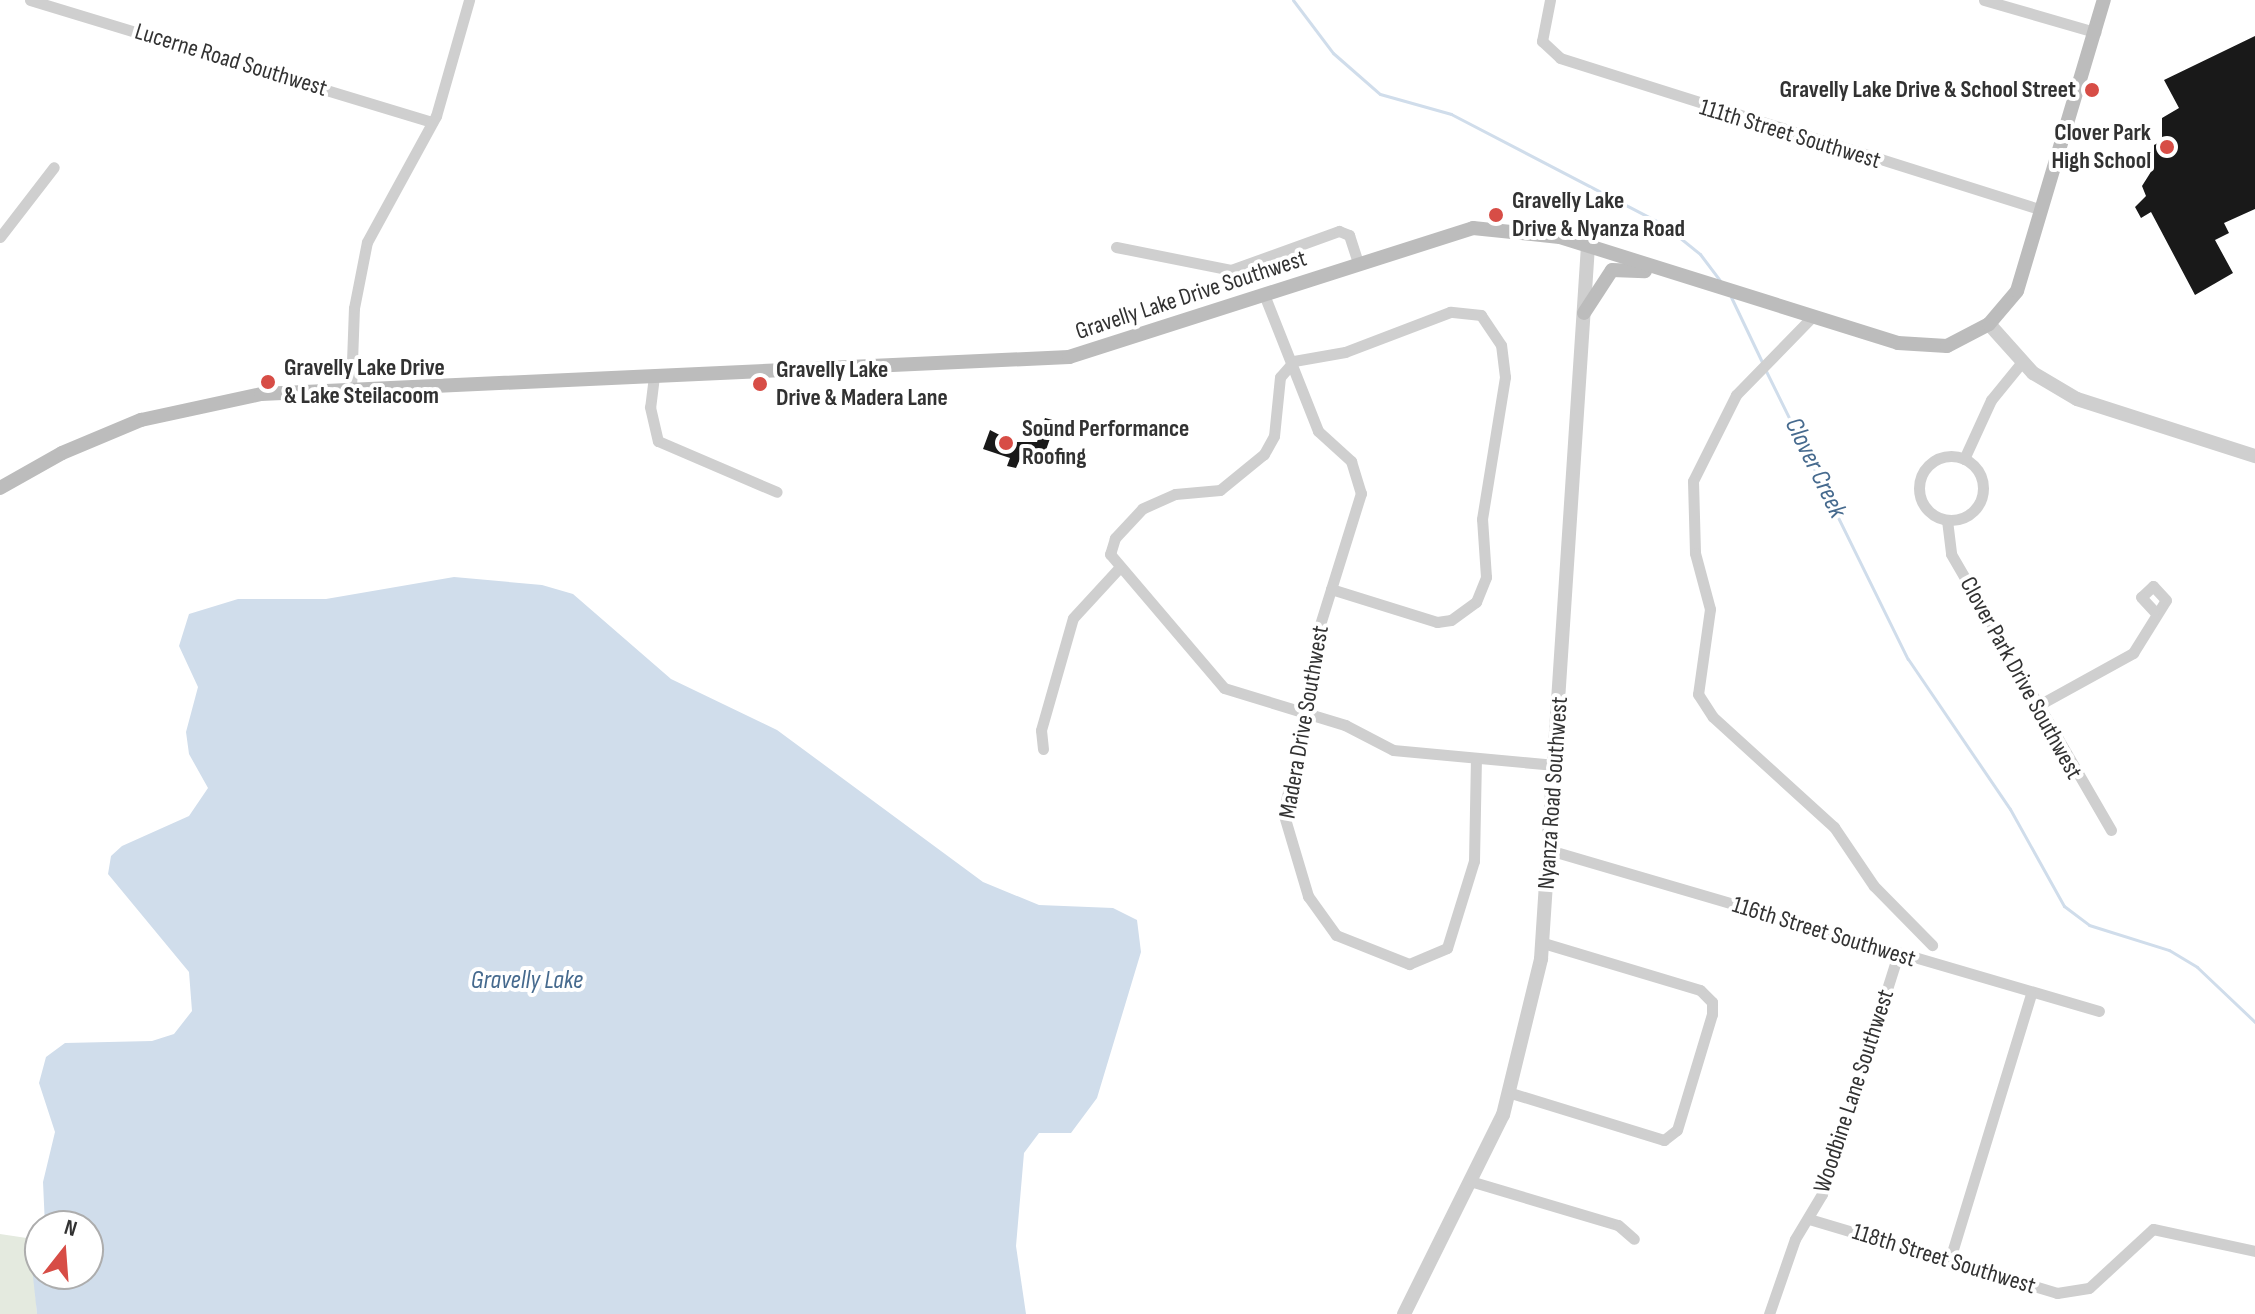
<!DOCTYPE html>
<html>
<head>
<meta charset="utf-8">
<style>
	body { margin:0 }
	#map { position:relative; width:2255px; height:1314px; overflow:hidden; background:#fff; font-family:"Sofia Sans Condensed",sans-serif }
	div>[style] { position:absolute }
	.green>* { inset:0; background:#e4eadf }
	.water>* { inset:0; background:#d0ddeb }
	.stream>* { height:3px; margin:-1.5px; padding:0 1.5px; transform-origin:1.5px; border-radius:1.5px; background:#d0ddeb }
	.building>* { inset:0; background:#191919 }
	.minor>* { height:11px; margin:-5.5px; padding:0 5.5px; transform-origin:5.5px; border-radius:5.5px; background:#cfcfcf }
	.minor>.ring { margin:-5.5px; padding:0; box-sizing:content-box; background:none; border:11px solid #cfcfcf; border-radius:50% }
	.tertiary>* { height:14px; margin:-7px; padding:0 7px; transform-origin:7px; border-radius:7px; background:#cfcfcf }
	.secondary>* { height:14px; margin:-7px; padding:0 7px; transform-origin:7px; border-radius:7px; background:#bcbcbc }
	.dots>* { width:22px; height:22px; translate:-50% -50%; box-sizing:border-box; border:4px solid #fff; border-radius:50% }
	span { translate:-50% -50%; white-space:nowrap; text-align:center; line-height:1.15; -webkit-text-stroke:8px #fff; paint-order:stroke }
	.street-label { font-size:24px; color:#323232 }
	.poi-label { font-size:24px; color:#323232; font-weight:700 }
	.right { translate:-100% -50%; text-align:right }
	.left { translate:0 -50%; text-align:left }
	.water-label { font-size:26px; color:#466a8e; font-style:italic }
	.north { position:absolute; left:24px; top:1210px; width:80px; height:80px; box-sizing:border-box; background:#fff; border:2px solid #adadad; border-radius:50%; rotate:17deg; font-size:22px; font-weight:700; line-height:32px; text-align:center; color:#323232 }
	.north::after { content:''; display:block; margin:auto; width:28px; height:36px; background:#d74d46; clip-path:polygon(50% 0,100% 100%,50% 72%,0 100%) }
</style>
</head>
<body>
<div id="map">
	<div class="green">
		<div style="clip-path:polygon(0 1234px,40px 1240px,33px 1259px,37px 1314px,0 1314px)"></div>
	</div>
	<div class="water">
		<div style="clip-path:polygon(454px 577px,542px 585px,573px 594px,671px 679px,777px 730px,983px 882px,1039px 905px,1113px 908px,1137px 920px,1141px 952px,1097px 1098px,1071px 1133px,1039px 1133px,1024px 1153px,1016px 1246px,1026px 1314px,37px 1314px,32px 1267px,40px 1241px,40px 1274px,88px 1274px,88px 1226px,45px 1226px,43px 1182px,55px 1132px,39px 1083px,46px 1057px,65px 1043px,152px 1041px,174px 1034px,192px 1011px,189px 972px,108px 874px,111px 856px,122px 846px,189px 816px,208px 788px,189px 754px,186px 732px,198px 687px,179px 646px,189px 614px,238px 599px,326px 599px)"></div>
	</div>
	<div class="stream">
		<div style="left:1293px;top:0;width:66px;rotate:53deg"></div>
		<div style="left:1333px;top:53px;width:62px;rotate:41.1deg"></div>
		<div style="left:1380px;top:94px;width:74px;rotate:15.7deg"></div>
		<div style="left:1451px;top:114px;width:240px;rotate:27.5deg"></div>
		<div style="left:1664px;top:225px;width:46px;rotate:38.9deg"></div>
		<div style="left:1700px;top:254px;width:34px;rotate:53deg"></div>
		<div style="left:1731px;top:297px;width:72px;rotate:64.5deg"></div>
		<div style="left:1765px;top:369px;width:323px;rotate:63.8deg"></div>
		<div style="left:1908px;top:659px;width:181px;rotate:55.8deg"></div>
		<div style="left:2010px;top:809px;width:111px;rotate:60.9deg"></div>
		<div style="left:2064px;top:906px;width:31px;rotate:37deg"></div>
		<div style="left:2089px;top:925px;width:84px;rotate:17.4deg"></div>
		<div style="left:2169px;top:950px;width:33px;rotate:31deg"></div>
		<div style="left:2197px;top:967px;width:80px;rotate:43.5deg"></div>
	</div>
	<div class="building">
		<div style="clip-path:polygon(2255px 36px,2255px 209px,2224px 223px,2229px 233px,2215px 240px,2233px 273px,2195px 295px,2151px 212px,2141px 218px,2135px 207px,2146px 196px,2142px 186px,2154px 167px,2154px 145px,2162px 141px,2162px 118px,2179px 108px,2164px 80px)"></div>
		<div style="clip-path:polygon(1045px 418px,1056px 421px,1046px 450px,1057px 453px,1054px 463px,1024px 450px,1016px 468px,1007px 466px,1010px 458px,983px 449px,990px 430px,1013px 442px,1037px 442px)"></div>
	</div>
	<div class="minor">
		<div style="left:30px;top:0;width:420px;rotate:16.9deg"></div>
		<div style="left:1550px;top:0;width:42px;rotate:101deg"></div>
		<div style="left:1542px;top:41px;width:25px;rotate:43deg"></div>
		<div style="left:1560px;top:58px;width:505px;rotate:17.5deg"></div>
		<div style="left:1984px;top:0;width:116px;rotate:16.1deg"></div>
		<div style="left:0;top:237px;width:88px;rotate:-52.4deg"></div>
		<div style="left:1116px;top:247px;width:117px;rotate:11.3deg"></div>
		<div style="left:1231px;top:270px;width:115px;rotate:-19.9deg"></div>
		<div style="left:1339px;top:231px;width:11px;rotate:22deg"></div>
		<div style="left:1349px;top:235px;width:28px;rotate:72deg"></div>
		<div style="left:1265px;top:297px;width:144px;rotate:68.4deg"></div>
		<div style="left:1318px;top:431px;width:45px;rotate:42.3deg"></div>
		<div style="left:1351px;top:461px;width:34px;rotate:73deg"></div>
		<div style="left:1361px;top:493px;width:145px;rotate:107.3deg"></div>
		<div style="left:1318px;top:631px;width:57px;rotate:94deg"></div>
		<div style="left:1314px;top:688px;width:128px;rotate:104deg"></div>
		<div style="left:1283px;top:812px;width:88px;rotate:73.4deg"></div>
		<div style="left:1308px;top:896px;width:48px;rotate:54.3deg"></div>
		<div style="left:1336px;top:935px;width:79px;rotate:21.7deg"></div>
		<div style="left:1409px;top:964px;width:41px;rotate:-22.8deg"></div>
		<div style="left:1447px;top:948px;width:91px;rotate:-72.8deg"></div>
		<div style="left:1474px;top:861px;width:102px;rotate:-88.9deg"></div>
		<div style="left:1812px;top:317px;width:109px;rotate:134.3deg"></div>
		<div style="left:1736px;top:395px;width:96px;rotate:116.6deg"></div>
		<div style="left:1693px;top:481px;width:72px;rotate:88.4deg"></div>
		<div style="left:1695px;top:553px;width:58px;rotate:75deg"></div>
		<div style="left:1710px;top:609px;width:86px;rotate:98deg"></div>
		<div style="left:1698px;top:694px;width:27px;rotate:57deg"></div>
		<div style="left:1713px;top:717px;width:164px;rotate:42.3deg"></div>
		<div style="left:1834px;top:827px;width:71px;rotate:55.9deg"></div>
		<div style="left:1874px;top:886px;width:83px;rotate:45.5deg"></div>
		<div style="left:654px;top:376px;width:31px;rotate:97deg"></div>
		<div style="left:650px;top:407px;width:35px;rotate:77deg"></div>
		<div style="left:658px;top:441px;width:129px;rotate:23.2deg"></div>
		<div style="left:351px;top:389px;width:81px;rotate:-87.9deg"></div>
		<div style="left:354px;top:308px;width:67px;rotate:-78.9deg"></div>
		<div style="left:367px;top:242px;width:144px;rotate:-61.3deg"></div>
		<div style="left:436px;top:116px;width:121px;rotate:-74.1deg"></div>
		<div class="ring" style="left:1919px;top:456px;width:53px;height:53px"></div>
		<div style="left:1964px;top:459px;width:65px;rotate:-65.4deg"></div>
		<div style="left:1991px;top:400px;width:49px;rotate:-50.8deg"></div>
		<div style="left:1947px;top:520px;width:34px;rotate:83deg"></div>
		<div style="left:1951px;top:554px;width:319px;rotate:59.9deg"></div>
		<div style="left:1331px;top:589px;width:111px;rotate:17.3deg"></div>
		<div style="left:1437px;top:622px;width:14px;rotate:-8deg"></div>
		<div style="left:1451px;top:620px;width:31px;rotate:-36deg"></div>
		<div style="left:1476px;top:602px;width:27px;rotate:-68deg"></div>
		<div style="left:1486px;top:577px;width:58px;rotate:-93.9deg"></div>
		<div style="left:1482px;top:519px;width:144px;rotate:-80.8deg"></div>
		<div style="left:1505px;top:377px;width:32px;rotate:-97deg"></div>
		<div style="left:1501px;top:345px;width:36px;rotate:-124deg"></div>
		<div style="left:1481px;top:315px;width:31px;rotate:-174deg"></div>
		<div style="left:1450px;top:312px;width:112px;rotate:159.1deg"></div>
		<div style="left:1345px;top:352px;width:52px;rotate:170deg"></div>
		<div style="left:1294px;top:361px;width:21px;rotate:131deg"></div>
		<div style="left:1280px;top:377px;width:59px;rotate:95.8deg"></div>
		<div style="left:1274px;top:436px;width:21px;rotate:119deg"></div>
		<div style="left:1264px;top:454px;width:57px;rotate:140.7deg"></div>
		<div style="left:1220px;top:490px;width:45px;rotate:174.9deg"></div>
		<div style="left:1175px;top:494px;width:36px;rotate:156deg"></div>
		<div style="left:1142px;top:509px;width:40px;rotate:133deg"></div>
		<div style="left:1115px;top:538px;width:17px;rotate:107deg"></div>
		<div style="left:1110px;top:554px;width:176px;rotate:49.6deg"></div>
		<div style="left:1224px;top:688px;width:127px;rotate:17deg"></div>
		<div style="left:1345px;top:725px;width:54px;rotate:27.5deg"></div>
		<div style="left:1393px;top:750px;width:163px;rotate:5.3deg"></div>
		<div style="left:2037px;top:706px;width:110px;rotate:-28.9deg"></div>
		<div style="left:2133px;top:653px;width:62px;rotate:-58.1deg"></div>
		<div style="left:2166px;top:600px;width:19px;rotate:-133deg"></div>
		<div style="left:2153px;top:586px;width:16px;rotate:137deg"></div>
		<div style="left:2141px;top:597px;width:19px;rotate:47deg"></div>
		<div style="left:1043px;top:749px;width:19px;rotate:-96deg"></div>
		<div style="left:1041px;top:730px;width:116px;rotate:-74.1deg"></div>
		<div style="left:1073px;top:618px;width:67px;rotate:-47.4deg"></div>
		<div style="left:1549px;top:850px;width:573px;rotate:16.32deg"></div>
		<div style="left:1511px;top:1093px;width:160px;rotate:17.1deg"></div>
		<div style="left:1664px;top:1140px;width:16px;rotate:-38deg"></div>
		<div style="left:1677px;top:1130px;width:121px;rotate:-73.2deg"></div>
		<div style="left:1712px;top:1014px;width:12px;rotate:-90deg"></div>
		<div style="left:1712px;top:1002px;width:17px;rotate:-135deg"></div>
		<div style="left:1700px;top:990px;width:164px;rotate:-163.3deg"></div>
		<div style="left:1470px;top:1181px;width:154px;rotate:16.6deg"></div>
		<div style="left:1618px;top:1225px;width:21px;rotate:41deg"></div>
		<div style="left:1809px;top:1219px;width:259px;rotate:16.6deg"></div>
		<div style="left:2057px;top:1293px;width:32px;rotate:-9deg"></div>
		<div style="left:2089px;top:1288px;width:87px;rotate:-42.7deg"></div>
		<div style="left:2153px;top:1229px;width:104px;rotate:12.2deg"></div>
		<div style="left:1950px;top:1259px;width:277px;rotate:-73deg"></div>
		<div style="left:1769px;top:1314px;width:79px;rotate:-70.9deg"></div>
		<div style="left:1795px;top:1239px;width:52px;rotate:-59deg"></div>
		<div style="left:1822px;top:1194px;width:251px;rotate:-72.4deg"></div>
	</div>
	<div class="tertiary">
		<div style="left:1989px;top:324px;width:66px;rotate:48.1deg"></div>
		<div style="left:2033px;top:373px;width:51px;rotate:30.6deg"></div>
		<div style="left:2077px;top:399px;width:187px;rotate:17.8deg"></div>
		<div style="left:1404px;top:1314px;width:222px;rotate:-63.6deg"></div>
		<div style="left:1503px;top:1115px;width:161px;rotate:-76.3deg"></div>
		<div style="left:1541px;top:959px;width:716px;rotate:-86.23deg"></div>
	</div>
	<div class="secondary">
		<div style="left:1584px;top:313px;width:51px;rotate:-56.9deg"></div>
		<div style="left:1612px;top:270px;width:33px;rotate:2deg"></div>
		<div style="left:0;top:488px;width:71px;rotate:-29.4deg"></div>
		<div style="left:62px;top:453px;width:86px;rotate:-22.7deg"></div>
		<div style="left:141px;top:420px;width:123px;rotate:-12.2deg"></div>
		<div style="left:261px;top:394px;width:809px;rotate:-2.62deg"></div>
		<div style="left:1069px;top:357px;width:424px;rotate:-17.7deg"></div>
		<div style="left:1473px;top:228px;width:87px;rotate:5.9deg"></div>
		<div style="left:1560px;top:237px;width:354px;rotate:17.4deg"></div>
		<div style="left:1898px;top:343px;width:49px;rotate:3.5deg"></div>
		<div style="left:1947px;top:346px;width:47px;rotate:-27.6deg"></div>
		<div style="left:1989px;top:324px;width:43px;rotate:-49.7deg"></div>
		<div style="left:2017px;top:291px;width:304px;rotate:-73.4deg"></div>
	</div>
	<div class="dots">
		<div style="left:2092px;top:90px;background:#d74d46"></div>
		<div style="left:2167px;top:147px;background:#d74d46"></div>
		<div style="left:1496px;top:215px;background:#d74d46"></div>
		<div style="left:268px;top:382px;background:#d74d46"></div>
		<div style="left:760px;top:384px;background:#d74d46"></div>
		<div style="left:1006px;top:443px;background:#d74d46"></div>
	</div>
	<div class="street-label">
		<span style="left:231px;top:60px;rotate:17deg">Lucerne Road Southwest</span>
		<span style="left:1790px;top:134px;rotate:17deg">111th Street Southwest</span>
		<span style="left:1191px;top:295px;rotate:-18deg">Gravelly Lake Drive Southwest</span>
		<span style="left:2021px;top:678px;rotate:61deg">Clover Park Drive Southwest</span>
		<span style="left:1304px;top:722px;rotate:-80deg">Madera Drive Southwest</span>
		<span style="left:1553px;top:793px;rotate:-86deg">Nyanza Road Southwest</span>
		<span style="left:1824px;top:932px;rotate:17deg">116th Street Southwest</span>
		<span style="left:1854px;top:1091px;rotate:-72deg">Woodbine Lane Southwest</span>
		<span style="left:1944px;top:1259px;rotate:17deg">118th Street Southwest</span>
	</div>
	<div class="poi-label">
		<span class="right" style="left:2076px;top:90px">Gravelly Lake Drive &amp; School Street</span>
		<span class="right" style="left:2151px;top:147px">Clover Park<br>High School</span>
		<span class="left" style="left:1512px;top:215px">Gravelly Lake<br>Drive &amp; Nyanza Road</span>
		<span class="left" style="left:284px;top:382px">Gravelly Lake Drive<br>&amp; Lake Steilacoom</span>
		<span class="left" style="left:776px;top:384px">Gravelly Lake<br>Drive &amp; Madera Lane</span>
		<span class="left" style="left:1022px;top:443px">Sound Performance<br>Roofing</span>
	</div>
	<div class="water-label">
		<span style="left:1815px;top:468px;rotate:64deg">Clover Creek</span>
		<span style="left:527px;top:981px">Gravelly Lake</span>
	</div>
	<div class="north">N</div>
</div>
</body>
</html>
